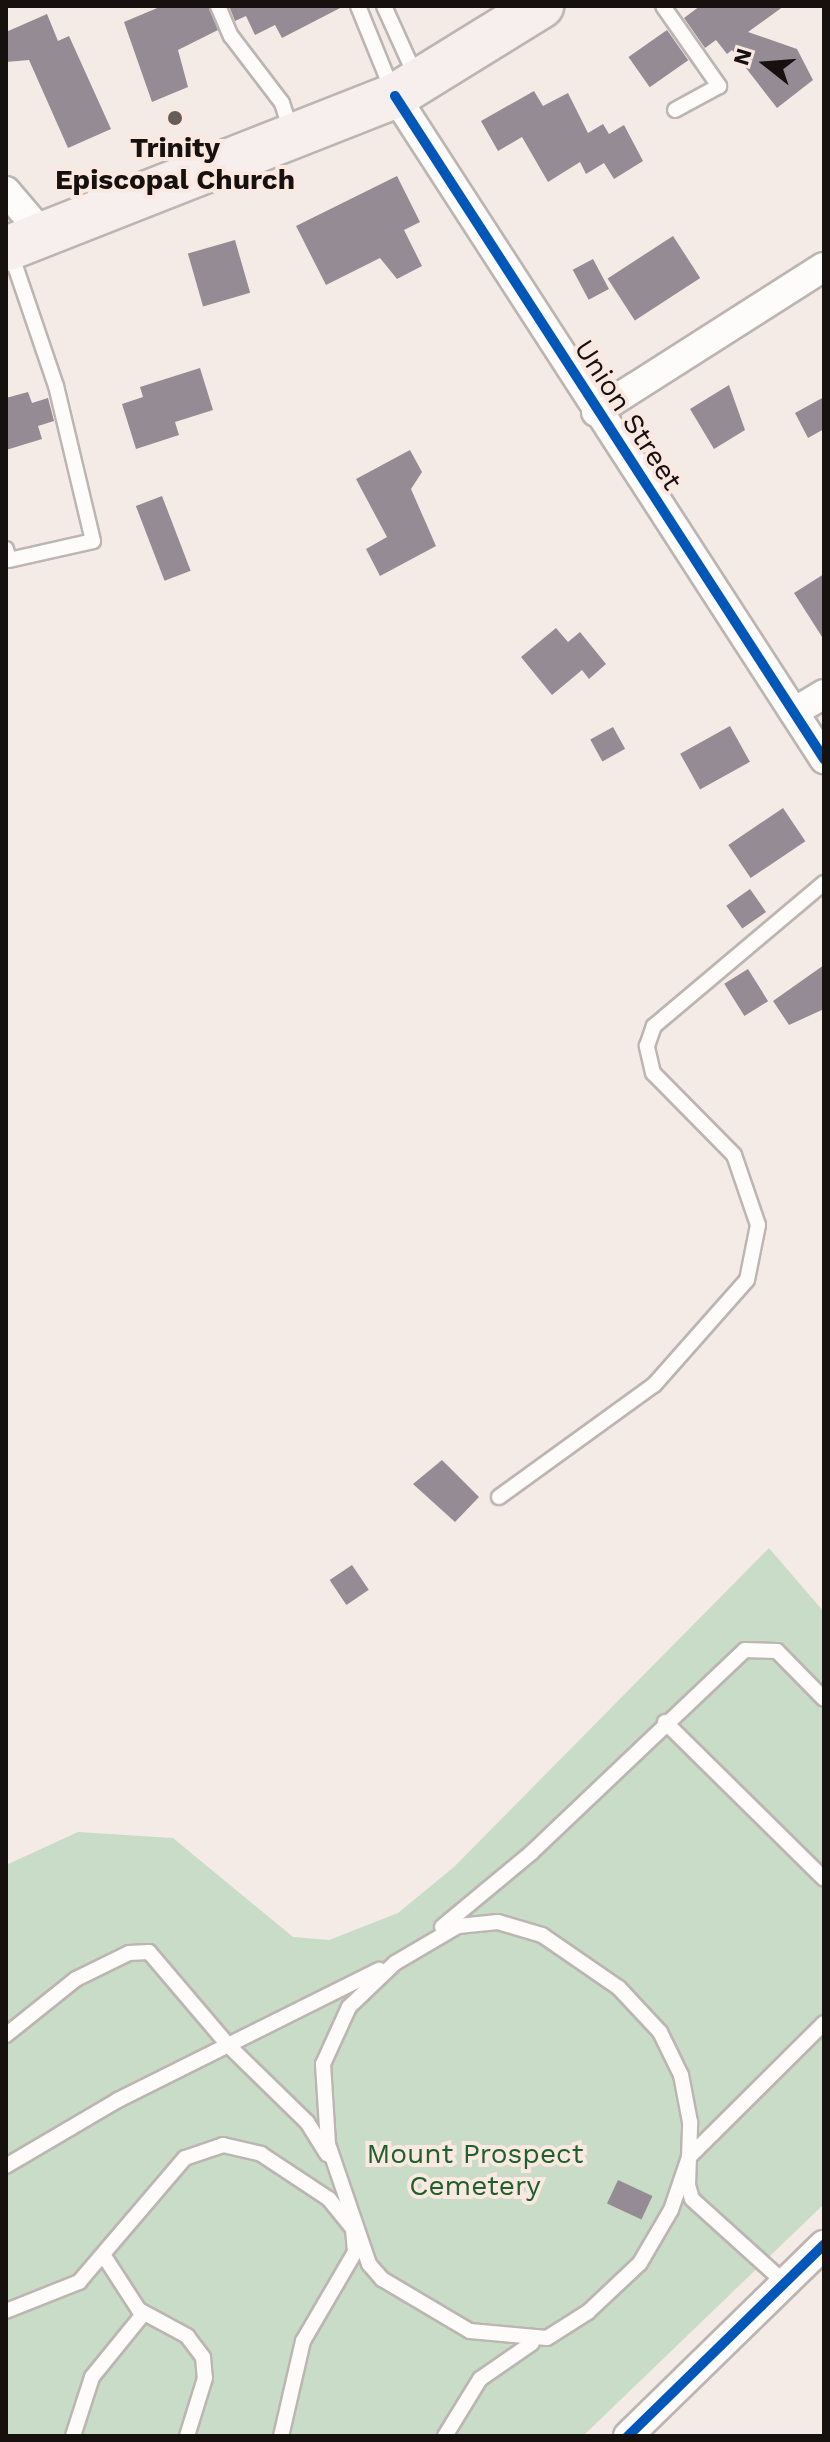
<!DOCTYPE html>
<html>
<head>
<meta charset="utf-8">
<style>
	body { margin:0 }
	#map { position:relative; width:830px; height:2442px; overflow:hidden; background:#f4ebe7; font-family:"Work Sans",sans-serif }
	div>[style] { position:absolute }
	.green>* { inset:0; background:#c9dcc7 }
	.building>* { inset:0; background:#948b94; transform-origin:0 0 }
	.roads { filter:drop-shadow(2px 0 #bcb5b2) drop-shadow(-2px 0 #bcb5b2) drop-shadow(0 2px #bcb5b2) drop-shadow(0 -2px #bcb5b2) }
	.lane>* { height:14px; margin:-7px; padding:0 7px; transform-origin:7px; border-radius:7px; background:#fdfcfb }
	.street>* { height:28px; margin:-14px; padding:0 14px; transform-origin:14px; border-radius:14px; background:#fdfcfb }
	.primary>* { height:44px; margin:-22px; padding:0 22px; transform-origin:22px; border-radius:22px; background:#f6efee }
	.cycleway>* { height:10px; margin:-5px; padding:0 5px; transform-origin:5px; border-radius:5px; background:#0057b8 }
	.dots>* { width:22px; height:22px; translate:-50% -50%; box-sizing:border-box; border:4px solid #fae8e1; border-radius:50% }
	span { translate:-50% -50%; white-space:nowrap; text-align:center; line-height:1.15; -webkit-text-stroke:8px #fae8e1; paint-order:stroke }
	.poi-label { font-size:28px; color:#16100e; font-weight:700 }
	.street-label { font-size:28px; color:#16100e }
	.park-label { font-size:28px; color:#1c602d }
	.frame { position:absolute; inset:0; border:8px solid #16100e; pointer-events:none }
	.north { position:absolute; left:726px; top:24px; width:80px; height:80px; -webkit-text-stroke:6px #fae8e1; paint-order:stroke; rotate:287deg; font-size:22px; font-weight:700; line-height:32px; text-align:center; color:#16100e }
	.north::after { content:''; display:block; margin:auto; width:28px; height:36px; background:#16100e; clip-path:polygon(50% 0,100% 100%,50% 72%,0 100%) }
</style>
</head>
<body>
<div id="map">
	<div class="green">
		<div style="clip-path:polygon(769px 1548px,824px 1612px,824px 2204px,583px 2436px,6px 2436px,6px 1865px,78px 1832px,173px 1838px,293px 1937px,329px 1940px,398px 1913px,454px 1867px)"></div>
	</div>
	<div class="building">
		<div style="clip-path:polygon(162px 6px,208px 6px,218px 30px,178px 50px,188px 87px,152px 102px,124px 22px)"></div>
		<div style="clip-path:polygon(229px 6px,344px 6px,282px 38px,275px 25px,255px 35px,246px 16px,235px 21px)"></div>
		<div style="clip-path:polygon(700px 6px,784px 6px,748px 32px,797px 49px,813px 80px,777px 108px,732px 50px,727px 54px,716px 40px,705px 48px,684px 18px)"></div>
		<div style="clip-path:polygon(47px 14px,58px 41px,69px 36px,111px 129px,68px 148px,29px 60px,6px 62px,6px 32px)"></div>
		<div style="left:667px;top:30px;width:37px;height:47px;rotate:55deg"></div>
		<div style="clip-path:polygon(534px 91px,543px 106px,568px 93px,588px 133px,603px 124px,609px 134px,624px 125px,643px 161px,614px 179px,604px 163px,586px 174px,580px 162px,548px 182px,522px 137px,498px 151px,481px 121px)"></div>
		<div style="clip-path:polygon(397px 176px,420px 222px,404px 230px,422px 266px,397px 279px,380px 258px,326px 285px,296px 226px)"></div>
		<div style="left:673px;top:236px;width:50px;height:78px;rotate:57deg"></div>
		<div style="left:235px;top:240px;width:55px;height:49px;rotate:74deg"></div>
		<div style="left:593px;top:259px;width:34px;height:23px;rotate:62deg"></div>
		<div style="clip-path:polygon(200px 368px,213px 410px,175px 422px,179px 435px,136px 449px,122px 404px,143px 397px,140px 387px)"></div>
		<div style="clip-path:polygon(729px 385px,745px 430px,714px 449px,690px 409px)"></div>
		<div style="clip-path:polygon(28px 392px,32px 403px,48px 398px,54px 421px,38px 426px,42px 439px,6px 450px,6px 398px)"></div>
		<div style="clip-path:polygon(824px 397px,824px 429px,808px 438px,795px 413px)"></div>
		<div style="clip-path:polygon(410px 450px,422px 472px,411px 489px,436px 546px,380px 576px,366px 549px,387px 537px,356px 479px)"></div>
		<div style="left:162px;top:496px;width:80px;height:28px;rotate:69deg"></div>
		<div style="clip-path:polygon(824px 574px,824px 640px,794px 593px)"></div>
		<div style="clip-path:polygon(556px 628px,568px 642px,580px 632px,606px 664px,589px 679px,582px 670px,552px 695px,521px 657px)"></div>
		<div style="left:730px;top:726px;width:41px;height:57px;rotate:61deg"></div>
		<div style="left:613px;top:727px;width:25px;height:26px;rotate:61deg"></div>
		<div style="left:783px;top:808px;width:40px;height:66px;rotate:56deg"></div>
		<div style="left:750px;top:889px;width:28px;height:29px;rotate:55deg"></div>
		<div style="clip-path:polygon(824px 965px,824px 1009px,789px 1025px,773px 1001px)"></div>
		<div style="left:748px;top:969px;width:38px;height:28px;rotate:58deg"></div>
		<div style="clip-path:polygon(442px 1460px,479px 1497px,455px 1522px,413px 1484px)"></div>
		<div style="left:352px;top:1565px;width:30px;height:27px;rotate:56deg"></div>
		<div style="left:618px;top:2180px;width:38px;height:26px;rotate:25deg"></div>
	</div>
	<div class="roads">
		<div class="lane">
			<div style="left:218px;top:6px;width:33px;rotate:67deg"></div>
			<div style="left:231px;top:36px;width:84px;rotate:52.7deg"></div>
			<div style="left:282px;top:103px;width:32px;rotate:72deg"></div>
			<div style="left:358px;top:6px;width:93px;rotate:67.9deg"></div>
			<div style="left:384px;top:6px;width:80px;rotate:65.7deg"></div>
			<div style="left:663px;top:6px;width:98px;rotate:55deg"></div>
			<div style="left:719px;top:86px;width:50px;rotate:151.4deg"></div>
			<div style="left:6px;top:549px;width:11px;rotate:75deg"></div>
			<div style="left:9px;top:560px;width:86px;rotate:-12.7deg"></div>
			<div style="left:93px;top:541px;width:159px;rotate:-103.4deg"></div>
			<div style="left:56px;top:386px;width:143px;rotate:-108.8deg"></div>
			<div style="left:499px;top:1497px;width:191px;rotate:-35.9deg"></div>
			<div style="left:654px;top:1385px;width:140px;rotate:-48.5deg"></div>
			<div style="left:747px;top:1280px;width:56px;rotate:-78.7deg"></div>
			<div style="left:758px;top:1225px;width:74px;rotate:-108.9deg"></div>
			<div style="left:734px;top:1155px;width:115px;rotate:-134.6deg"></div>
			<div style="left:653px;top:1073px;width:28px;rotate:-103deg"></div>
			<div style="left:647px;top:1046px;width:21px;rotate:-71deg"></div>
			<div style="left:654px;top:1026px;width:222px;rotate:-40.1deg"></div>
			<div style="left:665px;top:1722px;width:223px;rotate:44.6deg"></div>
			<div style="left:442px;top:1927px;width:116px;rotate:-39.7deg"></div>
			<div style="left:531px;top:1853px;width:295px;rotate:-43.5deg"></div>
			<div style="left:745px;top:1650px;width:32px;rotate:2deg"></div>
			<div style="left:777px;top:1651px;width:67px;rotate:45.6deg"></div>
			<div style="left:6px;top:2035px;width:90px;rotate:-38.7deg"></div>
			<div style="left:76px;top:1979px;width:59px;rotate:-26.1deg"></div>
			<div style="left:129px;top:1953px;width:20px;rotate:-3deg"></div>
			<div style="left:149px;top:1952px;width:123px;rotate:49.6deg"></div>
			<div style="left:229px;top:2046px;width:109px;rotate:44.3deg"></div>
			<div style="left:307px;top:2122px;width:38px;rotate:58deg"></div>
			<div style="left:6px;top:2166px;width:130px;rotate:-30.5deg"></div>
			<div style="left:118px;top:2100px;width:292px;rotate:-26.5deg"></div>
			<div style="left:104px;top:2256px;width:64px;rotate:57.1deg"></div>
			<div style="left:139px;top:2310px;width:55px;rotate:28.4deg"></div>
			<div style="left:187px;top:2336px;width:26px;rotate:53deg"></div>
			<div style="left:203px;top:2357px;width:21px;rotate:85deg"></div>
			<div style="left:205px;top:2378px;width:61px;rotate:107.2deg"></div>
			<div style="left:785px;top:2283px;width:125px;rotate:-137.9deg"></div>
			<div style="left:692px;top:2199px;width:15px;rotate:-106deg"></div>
			<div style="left:688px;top:2185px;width:28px;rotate:-88deg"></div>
			<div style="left:689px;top:2157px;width:35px;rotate:-88deg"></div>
			<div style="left:690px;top:2122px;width:48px;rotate:-100.8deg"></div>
			<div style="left:681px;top:2075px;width:48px;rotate:-116deg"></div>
			<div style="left:660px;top:2032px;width:60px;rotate:-133deg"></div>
			<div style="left:619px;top:1988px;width:93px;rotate:-145.5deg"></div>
			<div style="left:542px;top:1935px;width:46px;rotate:-163.5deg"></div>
			<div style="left:498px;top:1922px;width:40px;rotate:174.3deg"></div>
			<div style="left:458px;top:1926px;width:73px;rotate:149.6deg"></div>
			<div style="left:395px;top:1963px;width:64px;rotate:136.3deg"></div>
			<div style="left:349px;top:2007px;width:63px;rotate:114.5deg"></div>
			<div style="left:323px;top:2064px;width:80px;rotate:86.4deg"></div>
			<div style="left:328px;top:2144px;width:127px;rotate:71.1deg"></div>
			<div style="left:369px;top:2264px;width:20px;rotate:49deg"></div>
			<div style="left:382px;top:2279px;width:102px;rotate:30.6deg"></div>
			<div style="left:470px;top:2331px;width:77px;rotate:5.2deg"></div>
			<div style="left:547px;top:2338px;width:49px;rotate:-32.4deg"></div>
			<div style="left:588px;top:2312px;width:71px;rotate:-43.3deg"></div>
			<div style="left:640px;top:2263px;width:61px;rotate:-59.7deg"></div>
			<div style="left:671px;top:2210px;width:56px;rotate:-71.2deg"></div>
			<div style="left:689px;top:2157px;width:190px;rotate:-44.8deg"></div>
			<div style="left:6px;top:2311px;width:79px;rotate:-21.7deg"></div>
			<div style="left:79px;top:2282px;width:163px;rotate:-49.5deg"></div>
			<div style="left:185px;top:2158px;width:40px;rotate:-18.9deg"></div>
			<div style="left:223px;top:2145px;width:39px;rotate:13deg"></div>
			<div style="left:261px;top:2154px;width:82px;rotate:33.5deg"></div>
			<div style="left:329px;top:2199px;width:38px;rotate:51deg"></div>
			<div style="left:353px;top:2229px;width:23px;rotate:85deg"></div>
			<div style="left:355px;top:2252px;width:103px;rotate:120.3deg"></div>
			<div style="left:303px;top:2341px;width:98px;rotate:103deg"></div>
			<div style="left:73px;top:2436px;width:62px;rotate:-72.1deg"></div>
			<div style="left:92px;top:2377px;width:82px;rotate:-50.9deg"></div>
			<div style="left:445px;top:2436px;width:67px;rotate:-58.4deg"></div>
			<div style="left:480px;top:2379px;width:63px;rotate:-34.7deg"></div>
		</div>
		<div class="street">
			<div style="left:395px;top:96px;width:790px;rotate:57.09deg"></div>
			<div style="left:6px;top:191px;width:62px;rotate:49.6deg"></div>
			<div style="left:596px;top:412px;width:270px;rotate:-32.5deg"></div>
			<div style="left:794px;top:712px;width:35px;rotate:-31deg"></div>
			<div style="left:628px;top:2436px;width:274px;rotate:-44.3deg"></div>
		</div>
		<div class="primary">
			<div style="left:6px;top:249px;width:418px;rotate:-21.5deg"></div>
			<div style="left:395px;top:96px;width:172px;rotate:-31.7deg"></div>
		</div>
	</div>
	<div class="cycleway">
		<div style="left:395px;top:96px;width:790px;rotate:57.09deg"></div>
		<div style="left:628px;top:2436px;width:274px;rotate:-44.3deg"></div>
	</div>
	<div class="dots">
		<div style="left:175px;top:118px;background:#645d5a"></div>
	</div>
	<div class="poi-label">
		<span style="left:175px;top:164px">Trinity<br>Episcopal Church</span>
	</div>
	<div class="street-label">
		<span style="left:628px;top:415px;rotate:57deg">Union Street</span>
	</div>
	<div class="park-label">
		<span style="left:475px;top:2170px">Mount Prospect<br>Cemetery</span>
	</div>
	<div class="frame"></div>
	<div class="north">N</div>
</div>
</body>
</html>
